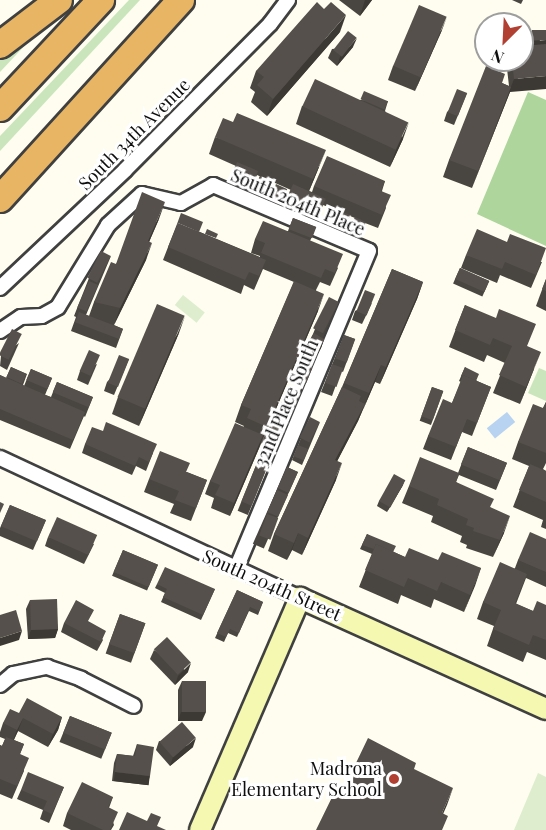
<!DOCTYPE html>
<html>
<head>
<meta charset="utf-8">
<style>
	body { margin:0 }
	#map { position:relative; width:546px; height:830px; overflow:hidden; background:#fefdef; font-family:"Playfair Display",serif }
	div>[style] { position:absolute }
	.green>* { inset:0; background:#cae5bc }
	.forest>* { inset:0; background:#add59c }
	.pitch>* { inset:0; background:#ddedcd; transform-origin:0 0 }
	.water>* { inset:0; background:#b8d2f1; transform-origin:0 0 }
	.roads { filter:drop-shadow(2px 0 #404040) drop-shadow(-2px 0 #404040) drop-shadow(0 2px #404040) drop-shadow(0 -2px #404040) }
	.street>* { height:14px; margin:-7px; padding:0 7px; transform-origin:7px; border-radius:7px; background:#fff }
	.secondary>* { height:20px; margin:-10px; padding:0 10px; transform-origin:10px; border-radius:10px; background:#f4f8b0 }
	.highway>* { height:26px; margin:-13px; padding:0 13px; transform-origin:13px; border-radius:13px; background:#e7b563 }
	.wall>* { inset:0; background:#494540; transform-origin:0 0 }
	.shaded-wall>* { inset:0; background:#3c3834; transform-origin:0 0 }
	.building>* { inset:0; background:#55504b; transform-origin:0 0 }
	.dots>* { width:16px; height:16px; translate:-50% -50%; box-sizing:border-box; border:3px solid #fff; border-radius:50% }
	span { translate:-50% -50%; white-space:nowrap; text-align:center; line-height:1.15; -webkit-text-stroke:6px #fff; paint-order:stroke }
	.street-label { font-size:18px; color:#0d0d0d }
	.poi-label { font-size:18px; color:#0d0d0d }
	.right { translate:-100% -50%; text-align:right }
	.north { position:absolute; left:474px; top:12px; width:60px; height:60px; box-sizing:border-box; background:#fff; border:2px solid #9e9e9e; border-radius:50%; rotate:204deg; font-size:16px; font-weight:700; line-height:24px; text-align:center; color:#0d0d0d }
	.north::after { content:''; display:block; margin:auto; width:21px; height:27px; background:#b14032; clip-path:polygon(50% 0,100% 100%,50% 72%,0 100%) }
</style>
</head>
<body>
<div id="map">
	<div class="green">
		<div style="clip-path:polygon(129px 0,140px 0,0 151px,0 136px)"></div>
		<div style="clip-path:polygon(30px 40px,0 72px,0 54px)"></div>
		<div style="clip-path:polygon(539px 368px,546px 371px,546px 401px,528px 393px)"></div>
	</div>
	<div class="forest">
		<div style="clip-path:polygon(528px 92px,546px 100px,546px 246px,477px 214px)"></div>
	</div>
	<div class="pitch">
		<div style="left:183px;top:295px;width:28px;height:13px;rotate:39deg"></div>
		<div style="clip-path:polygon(538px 773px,546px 777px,546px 830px,514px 830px)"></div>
	</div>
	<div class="water">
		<div style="left:507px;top:412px;width:13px;height:26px;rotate:51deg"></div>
	</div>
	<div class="roads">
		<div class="street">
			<div style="left:0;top:288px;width:172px;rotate:-43.3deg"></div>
			<div style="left:125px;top:170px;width:206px;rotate:-45.2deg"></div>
			<div style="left:270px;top:24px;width:30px;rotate:-53deg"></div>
			<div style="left:0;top:331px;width:25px;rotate:-34deg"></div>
			<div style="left:21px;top:317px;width:21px;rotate:-3deg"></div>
			<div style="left:42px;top:316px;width:18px;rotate:-29deg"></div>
			<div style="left:58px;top:307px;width:96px;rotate:-58.6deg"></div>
			<div style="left:108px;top:225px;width:46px;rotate:-42.4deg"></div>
			<div style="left:142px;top:194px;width:40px;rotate:13deg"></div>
			<div style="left:181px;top:203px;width:37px;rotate:-29deg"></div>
			<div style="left:213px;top:185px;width:169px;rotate:22.9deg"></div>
			<div style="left:369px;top:251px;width:345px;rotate:112.7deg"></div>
			<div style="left:0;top:458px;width:331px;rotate:25deg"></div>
			<div style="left:0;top:685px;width:17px;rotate:-40deg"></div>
			<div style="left:13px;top:674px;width:35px;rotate:-12deg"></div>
			<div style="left:47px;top:667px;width:36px;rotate:19deg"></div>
			<div style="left:81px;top:679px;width:59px;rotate:27deg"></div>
		</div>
		<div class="secondary">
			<div style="left:200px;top:830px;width:253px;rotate:-66.7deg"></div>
			<div style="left:300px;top:598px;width:270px;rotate:24.3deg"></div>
		</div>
		<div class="highway">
			<div style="left:0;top:45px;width:74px;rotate:-37.3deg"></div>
			<div style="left:0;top:108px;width:148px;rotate:-46.9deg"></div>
			<div style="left:0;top:199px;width:269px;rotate:-47.7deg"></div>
		</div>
	</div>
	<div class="wall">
		<div style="clip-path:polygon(339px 0,372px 0,360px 16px)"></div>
		<div style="clip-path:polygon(512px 0,523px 0,521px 4px)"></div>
		<div style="clip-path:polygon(442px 30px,415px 91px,388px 80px,393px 66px)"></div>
		<div style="clip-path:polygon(546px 30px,510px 92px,472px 188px,443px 177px,449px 160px,502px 83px,509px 86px,506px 60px,522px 60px,530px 45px,529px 40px,532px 31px)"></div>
		<div style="clip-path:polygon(340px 32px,267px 116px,251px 102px,255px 92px,250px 88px,256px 71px)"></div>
		<div style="clip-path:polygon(353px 47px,337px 66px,328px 58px,332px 49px)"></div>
		<div style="clip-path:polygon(467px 93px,454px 125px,444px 121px,447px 112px)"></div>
		<div style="clip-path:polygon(361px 100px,388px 101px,385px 111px,403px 139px,390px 167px,296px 124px,302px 106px)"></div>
		<div style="clip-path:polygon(215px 137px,319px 167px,309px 191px,312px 192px,314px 186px,385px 181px,382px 191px,386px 208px,378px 228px,365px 223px,360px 236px,350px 231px,355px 218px,350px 216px,344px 229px,334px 225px,339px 211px,323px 205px,318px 218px,285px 204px,291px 190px,257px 175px,251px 190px,230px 181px,236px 166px,209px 154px)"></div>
		<div style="left:260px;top:176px;width:12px;height:16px;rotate:24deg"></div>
		<div style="clip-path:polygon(287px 189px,281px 202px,271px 198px,272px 193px)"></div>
		<div style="clip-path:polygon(293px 218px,316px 227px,310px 241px,338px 268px,330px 286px,320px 282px,316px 290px,318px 311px,230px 516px,211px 508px,214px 498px,205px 494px,210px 481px,244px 426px,235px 422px,241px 405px,294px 282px,263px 269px,254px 290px,244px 285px,241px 294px,163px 260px,177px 224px,200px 232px,260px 257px,260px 256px,251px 253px,255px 239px,288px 231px)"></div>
		<div style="clip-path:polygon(159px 219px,149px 242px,146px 260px,114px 325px,123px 329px,116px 348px,71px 331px,76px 317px,74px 316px,89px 278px,111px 256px,86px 315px,89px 316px,94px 302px,116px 264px)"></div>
		<div style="clip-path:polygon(466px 255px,542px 262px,531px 288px,500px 275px,497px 283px,461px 268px)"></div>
		<div style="left:460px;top:268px;width:32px;height:17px;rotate:24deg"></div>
		<div style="clip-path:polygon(392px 269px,423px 282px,417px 299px,380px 384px,375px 382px,358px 421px,337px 461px,336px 480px,302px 555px,292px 550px,287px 560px,268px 551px,274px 534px,342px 387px)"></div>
		<div style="clip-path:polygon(546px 279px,546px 311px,536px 306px)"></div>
		<div style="clip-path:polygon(339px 302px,323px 338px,324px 339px,321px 348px,310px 367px,312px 368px,303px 388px,294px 384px,302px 365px,299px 364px,302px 355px,313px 334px,315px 329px)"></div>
		<div style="clip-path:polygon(372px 303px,362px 324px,352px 320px,355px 311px)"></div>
		<div style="clip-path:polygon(465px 305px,527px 346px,534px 369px,520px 404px,493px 393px,505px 363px,487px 355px,484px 362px,449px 347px)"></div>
		<div style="clip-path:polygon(179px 333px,139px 426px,112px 414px,118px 397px)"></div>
		<div style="clip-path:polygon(344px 335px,355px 339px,343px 372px,341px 371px,332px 396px,321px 392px)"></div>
		<div style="clip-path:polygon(19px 343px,7px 370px,0 366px,1px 356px)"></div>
		<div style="clip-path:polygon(129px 359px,114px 395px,104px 391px,107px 382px)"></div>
		<div style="clip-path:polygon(97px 364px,88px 385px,77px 380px,80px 371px)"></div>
		<div style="clip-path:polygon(11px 367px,27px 374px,23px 385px,24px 386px,31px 369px,52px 378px,45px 395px,51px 397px,57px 382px,93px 397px,85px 417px,84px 416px,70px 449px,0 420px,0 375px,6px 378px)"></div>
		<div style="clip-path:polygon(465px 367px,477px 381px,491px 387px,472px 436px,462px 432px,451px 460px,423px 449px,428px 436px,452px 403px,461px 382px,459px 381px)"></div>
		<div style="left:432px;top:387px;width:12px;height:36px;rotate:20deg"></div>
		<div style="clip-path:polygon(300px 391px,271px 458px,261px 453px,264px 444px)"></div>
		<div style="clip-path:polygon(546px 402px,546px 463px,543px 469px,546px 471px,546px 529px,541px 527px,543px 520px,513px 507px,529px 466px,512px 459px,518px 442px,543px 408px)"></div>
		<div style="clip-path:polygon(320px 422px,302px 465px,292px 460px,301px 438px)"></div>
		<div style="clip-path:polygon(103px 431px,153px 453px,146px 471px,136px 466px,132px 475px,82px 453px,85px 444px)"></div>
		<div style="clip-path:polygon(468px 447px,507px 463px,496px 490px,459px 475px,456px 482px,491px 508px,504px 533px,493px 557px,466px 548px,467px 545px,460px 542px,462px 536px,431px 522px,433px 516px,402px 503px,409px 486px,458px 473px)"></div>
		<div style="left:259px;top:458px;width:11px;height:57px;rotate:22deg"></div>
		<div style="left:287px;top:467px;width:12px;height:84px;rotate:24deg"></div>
		<div style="clip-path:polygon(187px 472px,207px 480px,191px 521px,170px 513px,174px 504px,144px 492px,149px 479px)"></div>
		<div style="clip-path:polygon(403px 485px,387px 512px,377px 506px,379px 501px)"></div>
		<div style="clip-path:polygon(10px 505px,46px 520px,33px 550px,0 536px,0 528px)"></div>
		<div style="clip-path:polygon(367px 534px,394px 552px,405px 557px,438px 560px,481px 568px,464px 612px,434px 599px,431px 608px,401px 595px,398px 604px,359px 587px,372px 554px,360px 549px)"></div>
		<div style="clip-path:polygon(48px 537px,94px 544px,84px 564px,45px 546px)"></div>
		<div style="clip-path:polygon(546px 539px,546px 587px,526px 578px,516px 604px,533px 611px,546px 605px,546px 660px,527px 652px,523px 662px,487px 646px,494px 626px,477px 619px,483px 602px,515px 568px,518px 560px)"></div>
		<div style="left:123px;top:550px;width:38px;height:28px;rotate:23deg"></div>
		<div style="clip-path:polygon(157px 584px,215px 589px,201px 620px,161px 602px,165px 593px,155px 588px)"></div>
		<div style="clip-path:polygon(237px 590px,263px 602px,258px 615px,249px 611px,237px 637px,228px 633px,224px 642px,215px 638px)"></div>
		<div style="clip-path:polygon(30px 600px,58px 629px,55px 638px,28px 639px,26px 609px)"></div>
		<div style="left:120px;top:614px;width:27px;height:42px;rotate:20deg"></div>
		<div style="clip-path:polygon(89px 622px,103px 640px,97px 651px,61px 632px,64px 623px)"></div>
		<div style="clip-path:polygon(154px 650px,188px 672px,175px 685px,150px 659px)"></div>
		<div style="clip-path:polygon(182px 681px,202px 721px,178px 721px,178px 690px)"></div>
		<div style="clip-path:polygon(19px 713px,62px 717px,58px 730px,48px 747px,18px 731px,14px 740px,24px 744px,20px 754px,24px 771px,12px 799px,0 794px,0 745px,2px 746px,5px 739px,0 737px,0 732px,3px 723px)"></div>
		<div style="left:70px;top:716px;width:45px;height:28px;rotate:22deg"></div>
		<div style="clip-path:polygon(159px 741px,193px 747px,170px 766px,156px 750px)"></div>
		<div style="clip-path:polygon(137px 744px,150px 776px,147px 785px,112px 781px,114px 763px,117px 754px,133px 756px)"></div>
		<div style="clip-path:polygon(64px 787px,49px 823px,40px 819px,43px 810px,17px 799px,21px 790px)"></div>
		<div style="clip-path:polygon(113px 797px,109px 808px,114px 825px,111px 830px,71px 830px,63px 826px,67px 813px)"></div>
	</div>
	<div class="shaded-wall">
		<div style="clip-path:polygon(365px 0,372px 0,360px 16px)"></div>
		<div style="clip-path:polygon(346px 15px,340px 32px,267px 116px,273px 99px)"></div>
		<div style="clip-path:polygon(447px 17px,442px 30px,415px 91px,420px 78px)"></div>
		<div style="clip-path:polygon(357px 38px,353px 47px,337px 66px,340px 57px)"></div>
		<div style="clip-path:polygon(546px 40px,546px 49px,530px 50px,533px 41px)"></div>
		<div style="clip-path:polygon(546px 76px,546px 89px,510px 92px,472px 188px,514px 79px)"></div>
		<div style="clip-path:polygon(409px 122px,403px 139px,390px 167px,396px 150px)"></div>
		<div style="clip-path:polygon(326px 150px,319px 167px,307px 196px,313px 179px)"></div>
		<div style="clip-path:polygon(165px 202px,159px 219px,142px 258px,148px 241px)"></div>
		<div style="clip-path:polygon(152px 243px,146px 260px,114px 325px,120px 308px)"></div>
		<div style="clip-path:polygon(423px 282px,417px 299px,380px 384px,386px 367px)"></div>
		<div style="clip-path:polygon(324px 294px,318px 311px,261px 444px,267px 427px)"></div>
		<div style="clip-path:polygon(185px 316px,179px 333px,139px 426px,145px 409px)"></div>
		<div style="clip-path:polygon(324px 339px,321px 348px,309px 369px,313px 360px)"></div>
		<div style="clip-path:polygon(541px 352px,534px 369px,520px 404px,526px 387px)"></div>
		<div style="clip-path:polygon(381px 365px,375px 382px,363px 410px,369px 393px)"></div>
		<div style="clip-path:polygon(365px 404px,358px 421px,329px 477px,335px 460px)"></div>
		<div style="clip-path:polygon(263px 435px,259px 448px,230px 516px,234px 503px)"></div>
		<div style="clip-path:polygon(342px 463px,336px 480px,302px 555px,308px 538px)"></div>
		<div style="clip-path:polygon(405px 480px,403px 485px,387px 512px,389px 507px)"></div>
		<div style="clip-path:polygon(510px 516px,504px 533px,493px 557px,500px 540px)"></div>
		<div style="clip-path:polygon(298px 533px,292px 550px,287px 560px,294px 543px)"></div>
		<div style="clip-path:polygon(481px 568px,475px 586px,464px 612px,470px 595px)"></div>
		<div style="clip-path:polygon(58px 629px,55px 638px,28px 639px,31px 630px)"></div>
		<div style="clip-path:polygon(22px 631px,19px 640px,0 646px,0 638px)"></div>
		<div style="clip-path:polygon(191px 663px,188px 672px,175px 685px,178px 676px)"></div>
		<div style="clip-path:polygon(181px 712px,206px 712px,202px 721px,178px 721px)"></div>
		<div style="clip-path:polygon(62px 717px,58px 730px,48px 747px,53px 734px)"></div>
		<div style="clip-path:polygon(23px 718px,18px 731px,12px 743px,17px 730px)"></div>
		<div style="clip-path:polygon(196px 738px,193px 747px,170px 766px,173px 757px)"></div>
		<div style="left:115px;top:772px;width:35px;height:9px;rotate:7deg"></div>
		<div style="clip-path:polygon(453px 788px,447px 805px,436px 830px,442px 813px)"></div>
	</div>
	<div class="building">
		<div style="clip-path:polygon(317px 2px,324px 9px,331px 2px,346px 15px,273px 99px,257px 85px,264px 77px,256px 71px)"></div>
		<div style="left:419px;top:5px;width:30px;height:66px;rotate:23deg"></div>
		<div style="left:546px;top:30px;width:10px;height:14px;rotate:90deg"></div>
		<div style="left:348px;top:31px;width:11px;height:24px;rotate:38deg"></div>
		<div style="clip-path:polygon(546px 44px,546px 76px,514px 79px,512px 60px,522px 60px,522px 46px)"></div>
		<div style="clip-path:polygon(486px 66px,505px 74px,502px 83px,511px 87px,478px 171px,449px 160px)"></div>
		<div style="left:315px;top:79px;width:103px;height:30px;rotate:25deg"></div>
		<div style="left:457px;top:89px;width:11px;height:25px;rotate:22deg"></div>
		<div style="left:364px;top:91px;width:26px;height:9px;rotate:23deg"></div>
		<div style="clip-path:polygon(237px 113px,326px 150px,313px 179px,215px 137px,223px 118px,233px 122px)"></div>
		<div style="clip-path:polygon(327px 156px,385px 181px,381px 191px,391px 195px,382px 215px,314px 186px)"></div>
		<div style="left:237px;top:162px;width:23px;height:11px;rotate:23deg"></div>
		<div style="left:260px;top:176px;width:12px;height:11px;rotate:24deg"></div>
		<div style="left:276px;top:184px;width:12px;height:10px;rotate:24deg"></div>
		<div style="left:293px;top:184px;width:36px;height:12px;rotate:24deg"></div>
		<div style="clip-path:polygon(142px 192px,165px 202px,148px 241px,152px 243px,120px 308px,94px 302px,111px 262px,116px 264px)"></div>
		<div style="left:339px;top:210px;width:12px;height:11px;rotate:24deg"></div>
		<div style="clip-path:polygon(181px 213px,203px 222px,199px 232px,178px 223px,178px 224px,177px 224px)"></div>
		<div style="left:355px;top:217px;width:12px;height:11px;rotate:24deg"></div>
		<div style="left:293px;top:218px;width:25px;height:12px;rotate:21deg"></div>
		<div style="clip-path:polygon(263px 221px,343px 254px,335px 273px,325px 269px,321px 278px,261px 253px,265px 243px,255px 239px)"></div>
		<div style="clip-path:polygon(178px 223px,266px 260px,259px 276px,249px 272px,245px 280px,168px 247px)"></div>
		<div style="clip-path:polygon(207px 229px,218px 234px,216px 238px,205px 234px)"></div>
		<div style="clip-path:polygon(477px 229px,507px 242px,510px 234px,546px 248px,536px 275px,505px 262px,502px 269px,466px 255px)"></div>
		<div style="left:101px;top:251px;width:11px;height:30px;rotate:27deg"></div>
		<div style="left:460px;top:268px;width:32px;height:12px;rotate:24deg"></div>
		<div style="clip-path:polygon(392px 269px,423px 282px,386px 367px,381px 365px,369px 393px,344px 383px)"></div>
		<div style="clip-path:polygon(546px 279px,546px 291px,542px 289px)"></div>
		<div style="left:89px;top:281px;width:10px;height:29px;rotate:24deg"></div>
		<div style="clip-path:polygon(294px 281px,324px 294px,267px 427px,247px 418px,251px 409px,241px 405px)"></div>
		<div style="left:365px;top:290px;width:11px;height:23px;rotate:22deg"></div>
		<div style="left:329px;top:297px;width:11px;height:35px;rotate:27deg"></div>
		<div style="left:157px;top:304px;width:30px;height:101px;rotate:23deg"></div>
		<div style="clip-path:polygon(465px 305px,496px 318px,499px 309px,536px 324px,527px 346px,541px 352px,526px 387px,499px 375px,512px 346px,493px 338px,490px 345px,455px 330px)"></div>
		<div style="left:79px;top:312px;width:47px;height:11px;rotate:21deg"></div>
		<div style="left:12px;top:329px;width:11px;height:29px;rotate:27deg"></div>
		<div style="left:314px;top:333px;width:12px;height:25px;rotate:31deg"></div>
		<div style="left:344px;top:335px;width:12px;height:25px;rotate:20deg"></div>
		<div style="left:89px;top:350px;width:12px;height:23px;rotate:24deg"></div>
		<div style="left:119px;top:355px;width:11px;height:30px;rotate:22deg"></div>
		<div style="left:302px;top:364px;width:11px;height:16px;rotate:22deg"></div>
		<div style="left:332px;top:364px;width:12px;height:20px;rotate:20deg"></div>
		<div style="left:11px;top:367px;width:17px;height:11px;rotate:24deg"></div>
		<div style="clip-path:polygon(465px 367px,479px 374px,476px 381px,463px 375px,462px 377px,461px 376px)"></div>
		<div style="left:31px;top:369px;width:23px;height:12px;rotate:23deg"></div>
		<div style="clip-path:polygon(0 375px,85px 412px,73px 440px,0 409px)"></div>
		<div style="clip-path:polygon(463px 375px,491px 387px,477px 423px,467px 419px,456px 447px,428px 436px,443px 399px,452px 403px)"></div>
		<div style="left:57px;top:382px;width:39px;height:11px;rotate:23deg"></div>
		<div style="left:290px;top:386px;width:11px;height:64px;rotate:27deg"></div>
		<div style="clip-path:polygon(342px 387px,361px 396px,359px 401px,365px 404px,335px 460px,342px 463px,308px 538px,298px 533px,294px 543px,274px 534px)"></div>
		<div style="left:432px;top:387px;width:12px;height:31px;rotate:20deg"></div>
		<div style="clip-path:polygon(546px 402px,546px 453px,518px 442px,533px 404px,543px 408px)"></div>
		<div style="left:310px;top:417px;width:11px;height:23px;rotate:27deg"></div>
		<div style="clip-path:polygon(106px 422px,157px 444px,149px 462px,139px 457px,135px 466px,85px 444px,92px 427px,103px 431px)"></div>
		<div style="clip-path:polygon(235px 423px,263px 435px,234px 503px,215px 495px,220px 485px,210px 481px)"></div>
		<div style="left:298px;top:445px;width:11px;height:12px;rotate:22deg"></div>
		<div style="left:468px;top:447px;width:42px;height:19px;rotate:22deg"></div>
		<div style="clip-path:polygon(160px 451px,190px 463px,186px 472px,207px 480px,196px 508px,175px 500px,179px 491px,149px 479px)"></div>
		<div style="clip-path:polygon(420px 457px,459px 473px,456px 482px,494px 499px,490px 507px,510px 516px,500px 540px,473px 531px,474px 528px,466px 525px,468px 519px,437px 505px,439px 499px,409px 486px)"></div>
		<div style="left:259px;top:458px;width:11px;height:47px;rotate:22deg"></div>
		<div style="clip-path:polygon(530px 464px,546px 471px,546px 502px,519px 490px)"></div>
		<div style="left:287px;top:467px;width:12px;height:23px;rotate:24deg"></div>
		<div style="left:394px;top:474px;width:13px;height:31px;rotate:29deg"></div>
		<div style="left:277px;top:490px;width:12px;height:24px;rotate:24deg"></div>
		<div style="clip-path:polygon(0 502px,4px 504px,0 513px)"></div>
		<div style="left:10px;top:505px;width:39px;height:23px;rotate:23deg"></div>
		<div style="left:267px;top:514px;width:12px;height:23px;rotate:20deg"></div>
		<div style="left:57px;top:517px;width:44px;height:22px;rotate:24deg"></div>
		<div style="clip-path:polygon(530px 532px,546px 539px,546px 572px,518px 560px)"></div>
		<div style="clip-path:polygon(367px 534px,396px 546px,393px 552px,376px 544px,374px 549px,362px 545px)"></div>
		<div style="clip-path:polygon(376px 544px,405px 557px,409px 548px,438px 560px,442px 552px,481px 568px,470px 595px,441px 582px,437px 591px,408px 578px,404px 587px,365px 570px)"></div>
		<div style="left:123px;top:550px;width:38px;height:24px;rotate:23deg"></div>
		<div style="clip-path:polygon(500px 562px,527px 574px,515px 603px,533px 611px,537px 601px,546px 605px,546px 640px,533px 635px,529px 645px,493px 629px,501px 610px,483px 602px)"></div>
		<div style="clip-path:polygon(165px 567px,215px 589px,203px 615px,163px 597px,167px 589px,157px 584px)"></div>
		<div style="clip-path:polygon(237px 590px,263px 602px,259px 611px,250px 607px,239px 633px,230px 629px,226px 637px,217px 633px)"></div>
		<div style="left:57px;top:599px;width:30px;height:27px;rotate:88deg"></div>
		<div style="clip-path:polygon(76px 600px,94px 610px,88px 621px,106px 631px,101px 642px,64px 623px)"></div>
		<div style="clip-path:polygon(16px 610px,22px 631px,0 638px,0 615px)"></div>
		<div style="left:120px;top:614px;width:27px;height:32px;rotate:20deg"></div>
		<div style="left:167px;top:637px;width:35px;height:18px;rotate:47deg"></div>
		<div style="left:182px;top:681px;width:24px;height:31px"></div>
		<div style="clip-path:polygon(27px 698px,62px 717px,53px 734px,23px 718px,17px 730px,3px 723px,10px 709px,19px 713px)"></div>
		<div style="left:70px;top:716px;width:45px;height:18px;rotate:22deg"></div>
		<div style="left:182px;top:722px;width:21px;height:30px;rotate:49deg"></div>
		<div style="clip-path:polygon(6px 737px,24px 744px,20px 754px,29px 758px,17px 786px,0 779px,0 745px,2px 746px)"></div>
		<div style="clip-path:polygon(368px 738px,416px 763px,414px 769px,453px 788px,442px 813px,448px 816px,442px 830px,316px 830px,338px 785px,344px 788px)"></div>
		<div style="clip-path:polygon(137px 744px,154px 747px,150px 776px,115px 772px,117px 754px,135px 756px)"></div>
		<div style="clip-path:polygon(28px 772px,64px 787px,52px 814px,43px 810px,47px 801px,21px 790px)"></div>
		<div style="clip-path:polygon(82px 782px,113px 797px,108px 807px,118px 812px,110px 830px,103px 830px,67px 813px)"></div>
		<div style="clip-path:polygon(127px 812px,147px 821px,151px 813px,161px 817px,157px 826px,166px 830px,119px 830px)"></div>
	</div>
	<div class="dots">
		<div style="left:394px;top:779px;background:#b14032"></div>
	</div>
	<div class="street-label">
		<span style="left:134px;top:134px;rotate:-45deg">South 34th Avenue</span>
		<span style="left:298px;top:202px;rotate:23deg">South 204th Place</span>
		<span style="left:286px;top:403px;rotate:-67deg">32nd Place South</span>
		<span style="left:272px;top:585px;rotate:24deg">South 204th Street</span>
	</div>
	<div class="poi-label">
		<span class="right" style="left:382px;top:779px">Madrona<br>Elementary School</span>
	</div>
	<div class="north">N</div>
</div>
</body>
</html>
